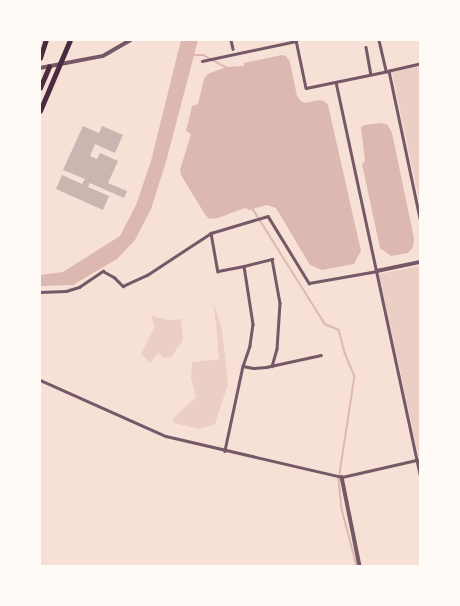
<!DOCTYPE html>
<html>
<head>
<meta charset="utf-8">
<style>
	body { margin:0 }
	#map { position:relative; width:460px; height:606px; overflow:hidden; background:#f7e1d7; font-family:"Golos Text",sans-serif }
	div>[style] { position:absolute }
	.green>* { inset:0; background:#ebcfc5 }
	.water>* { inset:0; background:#dcb8b0 }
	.stream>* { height:1.5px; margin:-0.75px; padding:0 0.75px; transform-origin:0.75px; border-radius:0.75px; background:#dcb8b0 }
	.building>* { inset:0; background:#ccb4b1 }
	.minor>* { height:2.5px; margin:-1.25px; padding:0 1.25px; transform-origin:1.25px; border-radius:1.25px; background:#755966 }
	.tertiary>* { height:3.5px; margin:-1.75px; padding:0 1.75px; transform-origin:1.75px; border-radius:1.75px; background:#755966 }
	.trunk>* { height:4.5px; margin:-2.25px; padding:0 2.25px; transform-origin:2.25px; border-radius:2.25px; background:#4a2c40 }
	span { translate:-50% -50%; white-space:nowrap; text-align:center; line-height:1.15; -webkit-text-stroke:3.5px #fffaf5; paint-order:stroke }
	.frame { position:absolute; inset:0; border:41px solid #fffaf5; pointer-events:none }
</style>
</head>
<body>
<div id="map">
	<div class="green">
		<div style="clip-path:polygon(420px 66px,420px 205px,392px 72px)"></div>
		<div style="clip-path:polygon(420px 266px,420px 463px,379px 274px)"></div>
		<div style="clip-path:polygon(214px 303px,222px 329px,228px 384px,215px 424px,199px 429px,174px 423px,173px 418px,196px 397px,191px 378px,192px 362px,219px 359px)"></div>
		<div style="clip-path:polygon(151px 316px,168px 320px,181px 319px,183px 340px,171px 357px,164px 358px,158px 353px,150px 363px,141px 354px,155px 326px)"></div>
	</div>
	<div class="water">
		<div style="clip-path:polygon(181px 40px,198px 40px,167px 158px,151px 209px,135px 240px,117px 259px,73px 285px,40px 286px,40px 275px,63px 272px,120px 236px,136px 205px,151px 161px)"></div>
		<div style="clip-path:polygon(282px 55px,286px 56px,290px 62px,297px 96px,301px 101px,305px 103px,319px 100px,324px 101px,328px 105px,361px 251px,354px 264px,322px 270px,310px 265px,276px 208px,267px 205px,249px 210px,245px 208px,218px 218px,209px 219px,204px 213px,181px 175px,180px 170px,191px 134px,186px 131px,192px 106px,198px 104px,204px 79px,208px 74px,226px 67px,244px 66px,244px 63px)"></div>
		<div style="clip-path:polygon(380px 123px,387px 124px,392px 133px,414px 238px,413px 247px,408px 253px,391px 256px,380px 248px,362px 164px,365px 161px,361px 127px,364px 125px)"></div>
	</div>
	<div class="stream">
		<div style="left:193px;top:55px;width:10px"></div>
		<div style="left:203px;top:55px;width:26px;rotate:28deg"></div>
		<div style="left:226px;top:67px;width:2px;rotate:90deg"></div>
		<div style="left:253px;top:209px;width:136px;rotate:57.9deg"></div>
		<div style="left:325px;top:324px;width:15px;rotate:23deg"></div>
		<div style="left:339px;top:330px;width:24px;rotate:75deg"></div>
		<div style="left:345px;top:353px;width:25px;rotate:67deg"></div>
		<div style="left:355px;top:376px;width:105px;rotate:98.7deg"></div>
		<div style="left:339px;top:480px;width:29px;rotate:84deg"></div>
		<div style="left:342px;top:509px;width:59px;rotate:75.3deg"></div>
	</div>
	<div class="building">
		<div style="clip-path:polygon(83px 126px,99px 133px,102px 126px,123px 135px,115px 153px,95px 144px,90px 156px,97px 159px,100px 153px,118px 161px,108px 183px,127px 191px,124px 198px,90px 183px,88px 187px,109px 196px,103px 210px,56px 189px,62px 175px,82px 184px,85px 179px,63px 170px)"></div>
	</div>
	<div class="minor">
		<div style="left:231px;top:40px;width:9px;rotate:77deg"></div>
		<div style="left:296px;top:40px;width:49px;rotate:78.2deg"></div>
		<div style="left:306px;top:88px;width:85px;rotate:-11.6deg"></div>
		<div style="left:379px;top:40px;width:32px;rotate:77deg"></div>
		<div style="left:366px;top:47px;width:27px;rotate:80deg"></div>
		<div style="left:202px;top:61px;width:96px;rotate:-12deg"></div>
		<div style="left:420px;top:64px;width:32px;rotate:167deg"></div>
		<div style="left:389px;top:71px;width:150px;rotate:78.1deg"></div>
		<div style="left:336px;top:82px;width:402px;rotate:77.9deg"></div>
		<div style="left:211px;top:233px;width:39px;rotate:80deg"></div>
		<div style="left:218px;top:271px;width:26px;rotate:-11deg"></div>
		<div style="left:244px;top:266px;width:59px;rotate:81.2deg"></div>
		<div style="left:253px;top:324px;width:22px;rotate:98deg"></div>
		<div style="left:250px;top:346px;width:21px;rotate:109deg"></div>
		<div style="left:243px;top:366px;width:87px;rotate:102deg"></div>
		<div style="left:244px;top:266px;width:29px;rotate:-14deg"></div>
		<div style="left:272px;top:259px;width:45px;rotate:79.7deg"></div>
		<div style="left:280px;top:303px;width:46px;rotate:93.7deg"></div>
		<div style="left:277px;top:349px;width:18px;rotate:106deg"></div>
		<div style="left:40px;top:292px;width:26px;rotate:-2deg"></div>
		<div style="left:66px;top:291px;width:14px;rotate:-17deg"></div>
		<div style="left:79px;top:287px;width:29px;rotate:-34deg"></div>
		<div style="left:103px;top:271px;width:13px;rotate:29deg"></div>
		<div style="left:114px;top:277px;width:13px;rotate:45deg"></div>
		<div style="left:123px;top:286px;width:26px;rotate:-25deg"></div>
		<div style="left:147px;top:275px;width:77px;rotate:-33.3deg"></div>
		<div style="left:211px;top:233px;width:59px;rotate:-16.6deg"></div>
		<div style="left:268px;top:216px;width:79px;rotate:58.5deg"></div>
		<div style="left:309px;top:283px;width:69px;rotate:-10deg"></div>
		<div style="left:243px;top:366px;width:10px;rotate:11deg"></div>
		<div style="left:253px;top:368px;width:13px;rotate:-4deg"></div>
		<div style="left:266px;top:367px;width:56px;rotate:-12.3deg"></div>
		<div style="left:40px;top:380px;width:138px;rotate:24deg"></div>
		<div style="left:166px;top:436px;width:181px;rotate:13.1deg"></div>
		<div style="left:342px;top:477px;width:77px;rotate:-12.8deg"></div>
	</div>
	<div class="tertiary">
		<div style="left:40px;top:68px;width:64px;rotate:-10.8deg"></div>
		<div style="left:103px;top:56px;width:32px;rotate:-30deg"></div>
		<div style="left:377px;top:271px;width:44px;rotate:-11.8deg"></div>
		<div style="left:342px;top:477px;width:91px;rotate:78.6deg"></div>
	</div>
	<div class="trunk">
		<div style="left:40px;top:58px;width:19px;rotate:-72deg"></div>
		<div style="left:40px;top:88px;width:23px;rotate:-67deg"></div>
		<div style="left:40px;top:111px;width:77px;rotate:-67.1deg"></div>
	</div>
	<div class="frame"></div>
</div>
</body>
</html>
